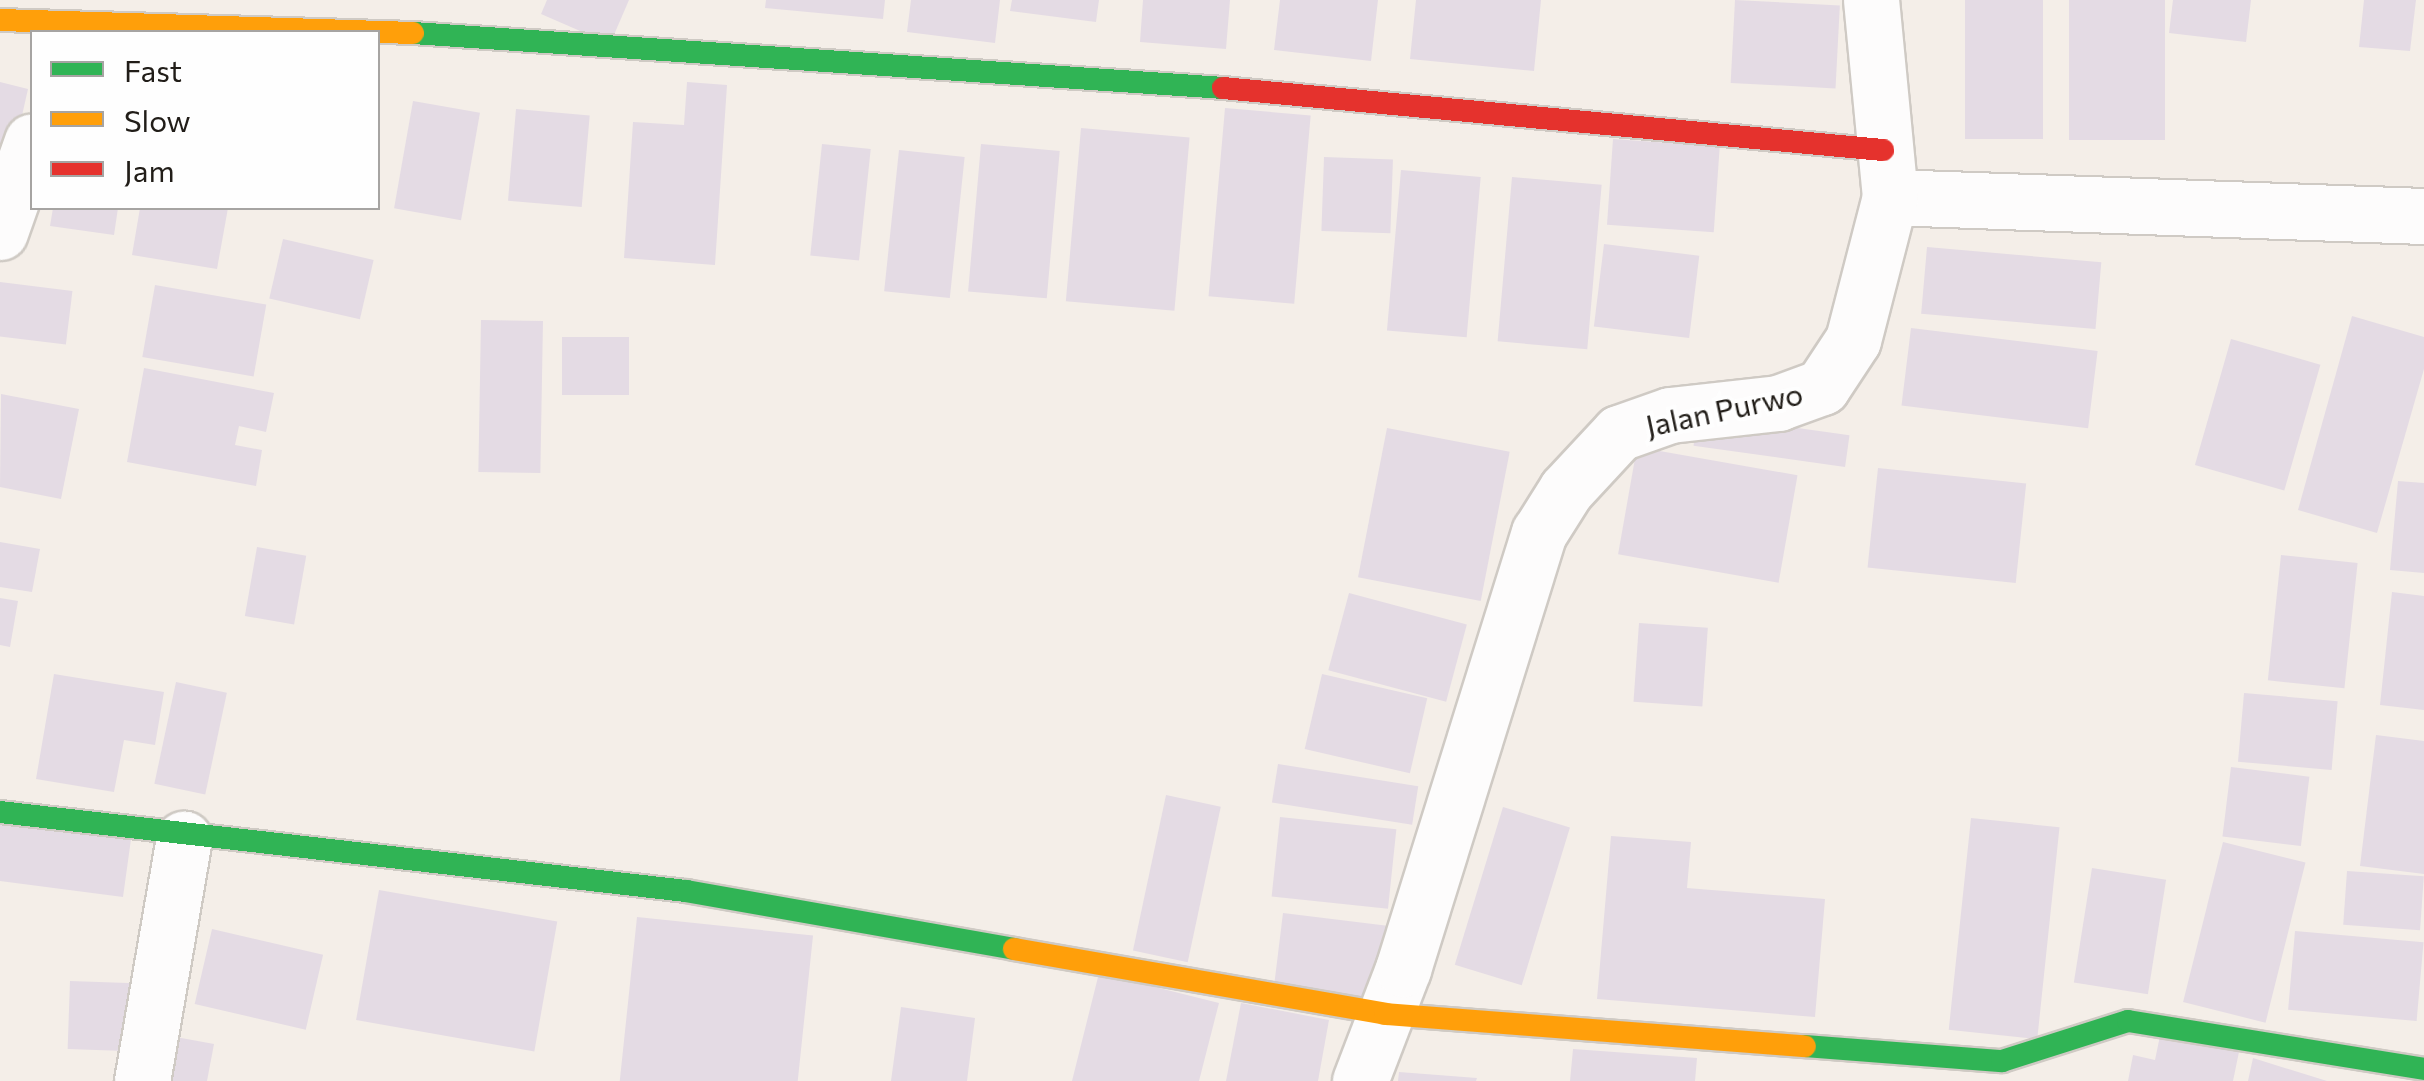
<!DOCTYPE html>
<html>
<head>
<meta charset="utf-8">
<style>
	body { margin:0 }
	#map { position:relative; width:2424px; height:1081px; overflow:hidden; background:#f4eee8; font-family:Commissioner,sans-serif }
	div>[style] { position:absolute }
	.building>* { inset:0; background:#e4dbe4; transform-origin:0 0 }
	.roads { filter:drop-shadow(2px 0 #cfcac4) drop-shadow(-2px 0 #cfcac4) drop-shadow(0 2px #cfcac4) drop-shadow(0 -2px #cfcac4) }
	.street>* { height:55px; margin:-27.5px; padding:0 27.5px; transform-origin:27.5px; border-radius:27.5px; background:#fdfcfc }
	.fast>* { height:22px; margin:-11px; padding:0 11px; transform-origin:11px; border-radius:11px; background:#30b455 }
	.slow>* { height:22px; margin:-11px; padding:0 11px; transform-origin:11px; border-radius:11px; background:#ff9f0a }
	.jam>* { height:22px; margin:-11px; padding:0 11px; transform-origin:11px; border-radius:11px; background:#e5322d }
	span { translate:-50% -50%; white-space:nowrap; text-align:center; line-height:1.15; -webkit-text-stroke:8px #fefefe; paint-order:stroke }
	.street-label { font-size:30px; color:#211d18 }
	.legend { position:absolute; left:30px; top:30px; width:350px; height:180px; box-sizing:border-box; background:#fefefe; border:2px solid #a6a4a2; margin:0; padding:12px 18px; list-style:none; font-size:30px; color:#211d18 }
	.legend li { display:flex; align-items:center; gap:20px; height:50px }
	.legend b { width:50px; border:2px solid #a6a4a2 }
</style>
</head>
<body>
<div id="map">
	<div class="building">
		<div style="clip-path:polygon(547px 0,629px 0,610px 44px,541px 14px)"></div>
		<div style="clip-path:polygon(766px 0,885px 0,883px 19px,765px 8px)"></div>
		<div style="clip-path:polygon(911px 0,1000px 0,995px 43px,907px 32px)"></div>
		<div style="clip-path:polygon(1012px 0,1099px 0,1096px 22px,1010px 11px)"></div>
		<div style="clip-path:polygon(1143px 0,1230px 0,1226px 49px,1140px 42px)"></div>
		<div style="clip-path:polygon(1280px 0,1378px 0,1371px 61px,1274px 50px)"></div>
		<div style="clip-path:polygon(1416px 0,1541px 0,1534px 71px,1410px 59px)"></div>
		<div style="left:1735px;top:0;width:105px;height:83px;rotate:3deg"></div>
		<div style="left:1965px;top:0;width:78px;height:139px"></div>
		<div style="left:2069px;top:0;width:96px;height:140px"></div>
		<div style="clip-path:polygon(2173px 0,2251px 0,2246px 42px,2169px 33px)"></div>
		<div style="clip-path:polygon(2364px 0,2416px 0,2410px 51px,2359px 47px)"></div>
		<div style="clip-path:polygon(0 82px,28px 89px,2px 204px,0 204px)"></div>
		<div style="clip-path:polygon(687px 82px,727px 85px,715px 265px,624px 258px,633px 122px,684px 125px)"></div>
		<div style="left:413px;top:101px;width:68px;height:109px;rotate:10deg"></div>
		<div style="left:1225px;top:108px;width:86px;height:189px;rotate:5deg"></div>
		<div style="left:516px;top:109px;width:74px;height:92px;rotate:5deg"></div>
		<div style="left:1081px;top:128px;width:109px;height:174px;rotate:5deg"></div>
		<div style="left:1613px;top:139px;width:107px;height:86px;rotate:4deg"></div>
		<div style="left:822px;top:144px;width:49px;height:112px;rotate:6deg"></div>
		<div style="left:981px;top:144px;width:79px;height:148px;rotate:5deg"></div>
		<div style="left:899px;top:150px;width:66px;height:142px;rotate:6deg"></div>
		<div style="left:1324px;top:157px;width:69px;height:74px;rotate:2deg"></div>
		<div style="left:1401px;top:170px;width:80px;height:161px;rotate:5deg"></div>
		<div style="left:1512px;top:177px;width:90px;height:165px;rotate:5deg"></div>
		<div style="clip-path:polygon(53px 208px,118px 208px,114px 235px,50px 226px)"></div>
		<div style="clip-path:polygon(140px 208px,228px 208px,217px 269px,132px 255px)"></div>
		<div style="left:283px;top:239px;width:93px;height:61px;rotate:13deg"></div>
		<div style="left:1604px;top:244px;width:96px;height:83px;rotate:7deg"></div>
		<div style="left:1927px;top:247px;width:175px;height:67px;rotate:5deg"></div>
		<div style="left:0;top:282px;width:73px;height:54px;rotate:7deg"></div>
		<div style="left:155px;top:285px;width:113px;height:73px;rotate:10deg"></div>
		<div style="clip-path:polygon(2352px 316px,2424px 337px,2424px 369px,2377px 533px,2298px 510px)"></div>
		<div style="left:481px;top:320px;width:62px;height:152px;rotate:1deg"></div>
		<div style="left:1911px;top:328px;width:188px;height:78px;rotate:7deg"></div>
		<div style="left:562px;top:337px;width:67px;height:58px"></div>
		<div style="left:2231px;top:339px;width:93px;height:131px;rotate:16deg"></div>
		<div style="clip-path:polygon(144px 368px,274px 393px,266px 432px,239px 426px,235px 445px,262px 450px,256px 486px,127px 462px)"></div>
		<div style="clip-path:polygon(1px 394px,79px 409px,61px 499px,0 487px)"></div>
		<div style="left:1698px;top:414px;width:153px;height:32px;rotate:8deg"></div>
		<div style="left:1387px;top:428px;width:125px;height:152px;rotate:11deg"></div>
		<div style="left:1637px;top:447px;width:163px;height:109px;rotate:10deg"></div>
		<div style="left:1878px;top:468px;width:149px;height:100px;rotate:6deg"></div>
		<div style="clip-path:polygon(2398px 481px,2424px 483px,2424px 573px,2390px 570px)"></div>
		<div style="clip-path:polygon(0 542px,40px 549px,32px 592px,0 587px)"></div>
		<div style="left:257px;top:547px;width:50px;height:70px;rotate:10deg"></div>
		<div style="left:2281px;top:555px;width:77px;height:126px;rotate:6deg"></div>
		<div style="clip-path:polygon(2392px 592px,2424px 596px,2424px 710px,2380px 705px)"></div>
		<div style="left:1349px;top:593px;width:122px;height:80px;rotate:15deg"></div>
		<div style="clip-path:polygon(0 598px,18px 601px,10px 647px,0 645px)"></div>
		<div style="left:1639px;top:623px;width:69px;height:79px;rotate:4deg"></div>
		<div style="clip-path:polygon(54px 674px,164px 692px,155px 745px,124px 740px,114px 792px,36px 779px)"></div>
		<div style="left:1322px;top:674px;width:108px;height:77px;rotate:13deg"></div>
		<div style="left:176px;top:682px;width:52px;height:104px;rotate:12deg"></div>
		<div style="left:2244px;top:693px;width:94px;height:69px;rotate:5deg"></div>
		<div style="clip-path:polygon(2376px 735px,2424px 741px,2424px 874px,2360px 866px)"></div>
		<div style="left:1278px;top:764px;width:142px;height:39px;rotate:9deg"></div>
		<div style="left:2231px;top:767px;width:79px;height:70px;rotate:7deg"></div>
		<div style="left:1166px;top:795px;width:56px;height:159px;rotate:12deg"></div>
		<div style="left:1503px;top:807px;width:70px;height:165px;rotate:17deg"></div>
		<div style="left:1280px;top:817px;width:117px;height:80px;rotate:6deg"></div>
		<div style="left:1971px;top:818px;width:89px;height:213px;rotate:6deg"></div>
		<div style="clip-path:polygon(0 825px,132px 832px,123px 897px,0 881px)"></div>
		<div style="clip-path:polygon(1611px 836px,1691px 842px,1687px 888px,1825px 899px,1815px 1017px,1597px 999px)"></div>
		<div style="left:2223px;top:842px;width:85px;height:165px;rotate:14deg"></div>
		<div style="left:2092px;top:868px;width:75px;height:116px;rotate:9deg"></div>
		<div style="left:2347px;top:871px;width:77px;height:54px;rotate:4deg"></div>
		<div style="left:379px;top:890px;width:181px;height:132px;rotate:10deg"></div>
		<div style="left:1283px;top:913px;width:109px;height:76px;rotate:7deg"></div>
		<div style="left:637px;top:917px;width:177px;height:165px;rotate:6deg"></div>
		<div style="left:212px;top:929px;width:114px;height:77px;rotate:13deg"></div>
		<div style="left:2295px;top:931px;width:129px;height:79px;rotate:5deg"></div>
		<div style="clip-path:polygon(1099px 973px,1219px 1003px,1199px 1081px,1072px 1081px)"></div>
		<div style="left:70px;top:981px;width:72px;height:68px;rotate:2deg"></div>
		<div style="clip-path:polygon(1241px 1003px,1329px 1020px,1318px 1081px,1226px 1081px)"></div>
		<div style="clip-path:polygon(901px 1007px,975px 1018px,967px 1081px,891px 1081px)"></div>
		<div style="clip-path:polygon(2161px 1031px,2240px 1047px,2233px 1081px,2128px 1081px,2133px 1055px,2155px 1060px)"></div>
		<div style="clip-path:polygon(165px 1035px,214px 1044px,207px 1081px,157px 1081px)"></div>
		<div style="clip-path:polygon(1573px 1049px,1697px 1058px,1695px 1081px,1570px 1081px)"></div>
		<div style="clip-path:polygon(2253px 1058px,2327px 1081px,2248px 1081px)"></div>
		<div style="clip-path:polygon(1399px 1072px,1477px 1078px,1476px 1081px,1398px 1081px)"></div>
	</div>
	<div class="roads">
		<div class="street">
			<div style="left:1890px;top:197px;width:534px;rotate:2.04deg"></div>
			<div style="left:0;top:232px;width:96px;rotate:-70.6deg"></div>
			<div style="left:142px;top:1081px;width:246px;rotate:-80.2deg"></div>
			<div style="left:1360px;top:1081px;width:120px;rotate:-69deg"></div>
			<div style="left:1403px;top:969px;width:457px;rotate:-72.7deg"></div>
			<div style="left:1539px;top:533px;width:51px;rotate:-57.9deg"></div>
			<div style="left:1566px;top:490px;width:78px;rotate:-47.1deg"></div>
			<div style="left:1619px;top:433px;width:54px;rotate:-19.4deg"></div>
			<div style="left:1670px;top:415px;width:109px;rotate:-6.3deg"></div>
			<div style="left:1778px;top:403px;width:47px;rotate:-20deg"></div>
			<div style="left:1822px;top:387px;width:56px;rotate:-56.6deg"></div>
			<div style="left:1853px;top:340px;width:148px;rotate:-75.5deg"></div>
			<div style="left:1890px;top:197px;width:198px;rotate:-95.5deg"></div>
		</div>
		<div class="fast">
			<div style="left:413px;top:33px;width:812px;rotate:3.88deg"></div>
			<div style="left:0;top:812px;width:691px;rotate:6.57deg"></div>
			<div style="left:686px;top:891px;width:333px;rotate:10deg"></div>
			<div style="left:1805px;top:1046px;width:198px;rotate:4.4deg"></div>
			<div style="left:2002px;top:1061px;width:132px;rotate:-17.6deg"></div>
			<div style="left:2128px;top:1021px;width:300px;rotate:9.2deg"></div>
		</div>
		<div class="slow">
			<div style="left:0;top:20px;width:413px;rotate:1.8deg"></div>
			<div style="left:1014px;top:949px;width:377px;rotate:9.9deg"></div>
			<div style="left:1385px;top:1014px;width:421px;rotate:4.4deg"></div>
		</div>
		<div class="jam">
			<div style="left:1223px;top:88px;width:663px;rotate:5.37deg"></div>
		</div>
	</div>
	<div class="street-label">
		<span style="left:1724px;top:409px;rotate:-12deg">Jalan Purwo</span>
	</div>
	<ul class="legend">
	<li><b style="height:12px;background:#30b455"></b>Fast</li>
	<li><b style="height:12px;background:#ff9f0a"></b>Slow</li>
	<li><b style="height:12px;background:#e5322d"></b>Jam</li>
	</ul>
</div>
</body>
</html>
